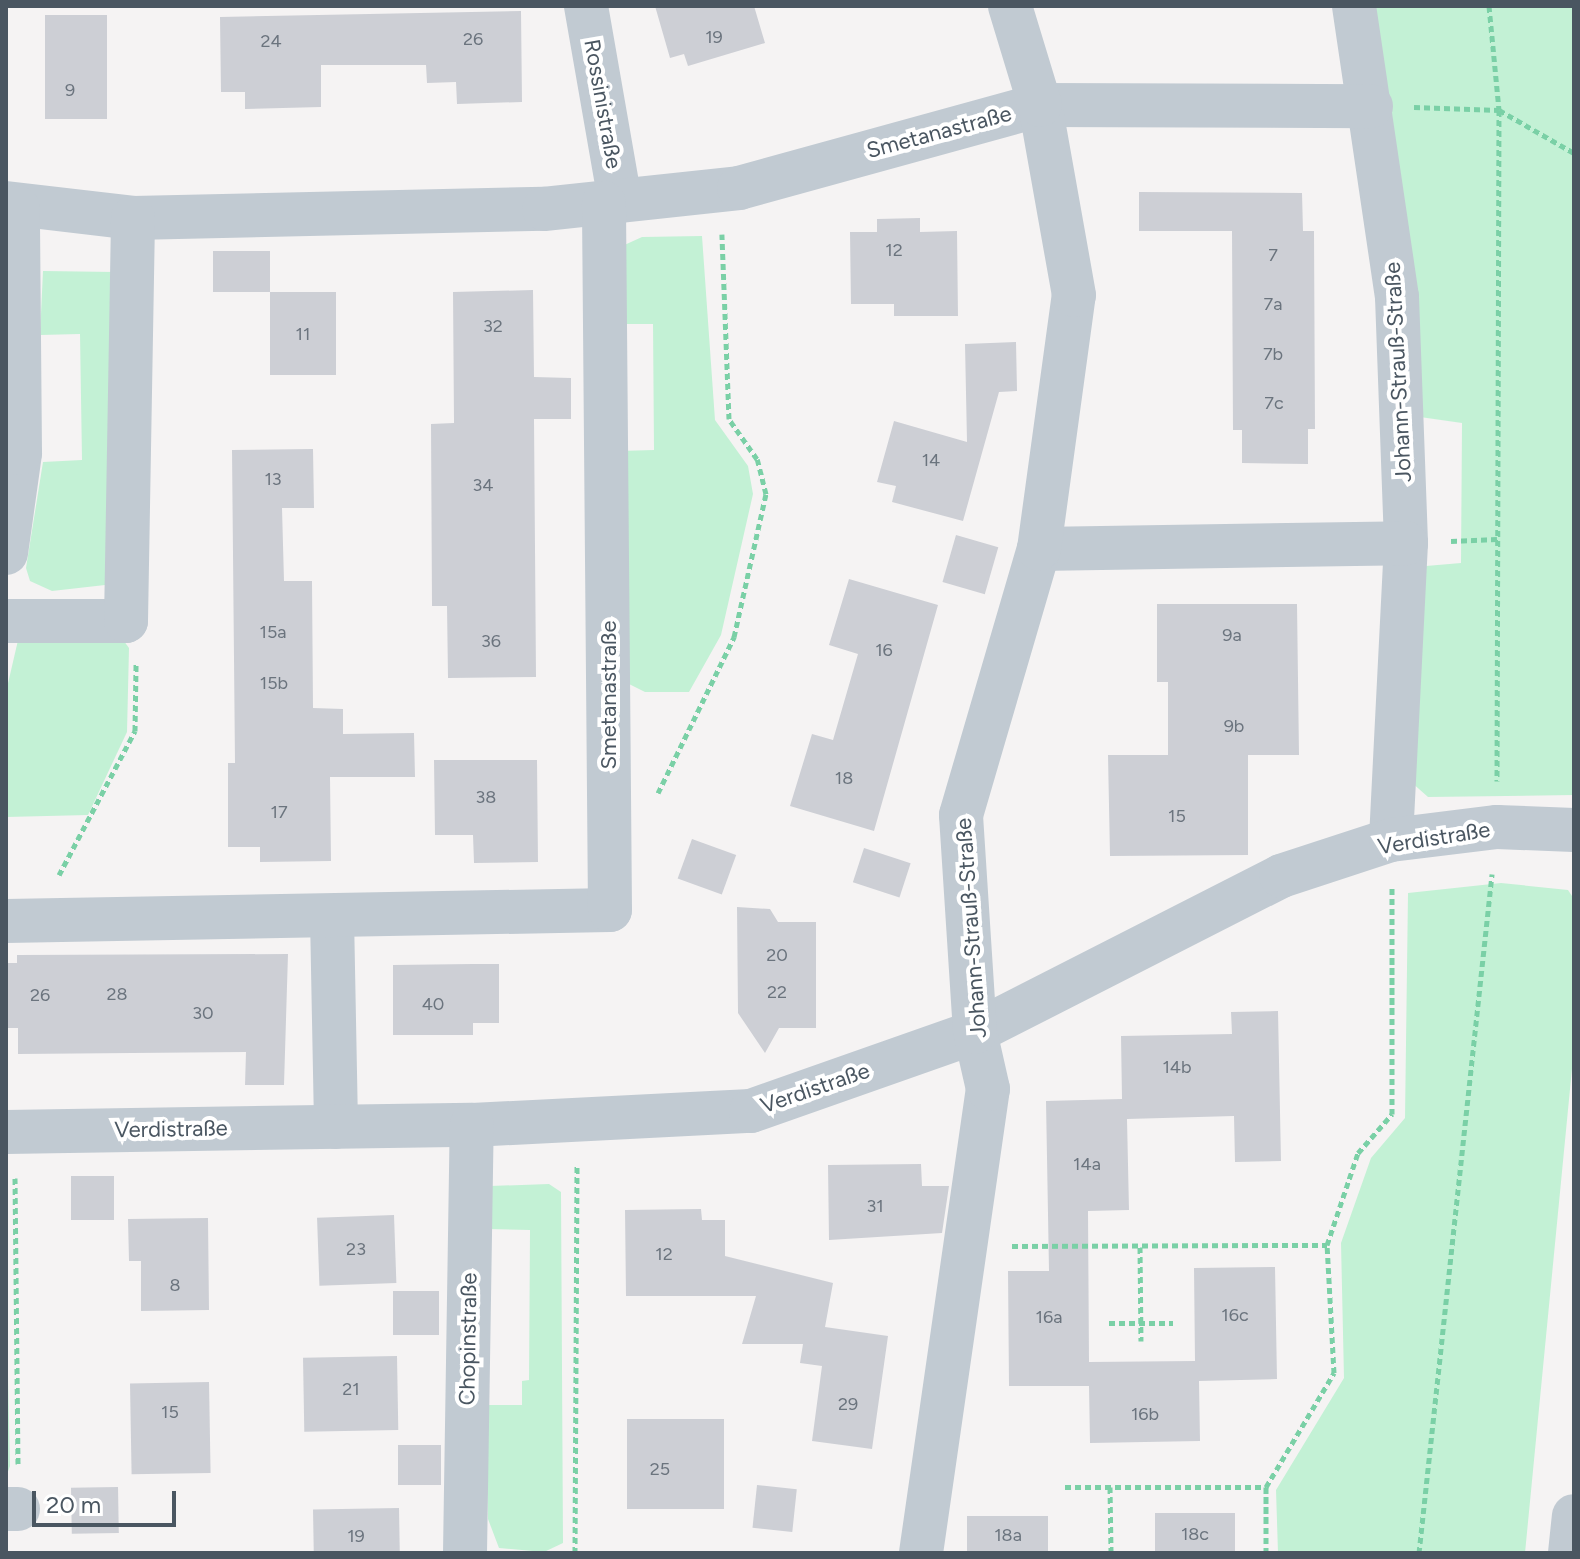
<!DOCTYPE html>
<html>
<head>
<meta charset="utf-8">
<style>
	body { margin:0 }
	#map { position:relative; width:1580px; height:1559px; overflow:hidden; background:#f5f3f3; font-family:Figtree,sans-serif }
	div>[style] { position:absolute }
	.green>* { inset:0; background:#c3f1d5 }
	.building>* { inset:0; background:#cdcfd5; transform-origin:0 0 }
	.path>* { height:5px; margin-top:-2.5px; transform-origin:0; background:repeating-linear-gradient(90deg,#7ad0a6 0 6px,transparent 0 10px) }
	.street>* { height:44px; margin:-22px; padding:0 22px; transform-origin:22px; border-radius:22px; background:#c1cad2 }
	span { translate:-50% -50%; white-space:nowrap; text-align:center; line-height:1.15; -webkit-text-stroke:8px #fff; paint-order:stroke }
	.number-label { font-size:18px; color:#6b747e }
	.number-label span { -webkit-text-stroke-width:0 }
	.street-label { font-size:22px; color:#4a5661 }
	.frame { position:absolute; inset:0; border:8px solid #4a5661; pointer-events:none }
	.scale { position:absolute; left:32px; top:1491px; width:144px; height:36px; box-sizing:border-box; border:4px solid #4a5661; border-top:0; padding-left:10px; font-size:24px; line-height:28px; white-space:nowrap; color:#4a5661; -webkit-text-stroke:6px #fff; paint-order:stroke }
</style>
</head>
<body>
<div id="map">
	<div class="green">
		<div style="clip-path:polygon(1360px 6px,1574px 6px,1574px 795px,1428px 797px,1410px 781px,1426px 566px,1461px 563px,1462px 423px,1420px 417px)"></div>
		<div style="clip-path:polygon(702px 236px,715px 420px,748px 466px,753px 494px,721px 635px,689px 692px,645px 692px,625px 682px,619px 451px,654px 450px,653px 324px,618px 324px,620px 247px,642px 237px)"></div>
		<div style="clip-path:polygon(43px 271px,115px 272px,105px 585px,52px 591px,30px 581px,26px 568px,43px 462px,82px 460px,80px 334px,40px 335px)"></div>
		<div style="clip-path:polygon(19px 636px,121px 637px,129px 648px,127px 732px,88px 815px,6px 817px,6px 692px)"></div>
		<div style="clip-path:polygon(1501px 883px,1568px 890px,1574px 899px,1574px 1048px,1525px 1553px,1278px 1553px,1276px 1490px,1344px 1378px,1341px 1243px,1371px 1158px,1405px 1118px,1408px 893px)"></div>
		<div style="clip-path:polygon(549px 1184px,561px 1192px,563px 1543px,544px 1552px,499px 1548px,488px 1519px,486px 1405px,522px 1405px,522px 1381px,529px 1380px,530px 1230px,488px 1229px,490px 1186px)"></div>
		<div style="clip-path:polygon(6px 1287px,10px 1466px,6px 1477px)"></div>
	</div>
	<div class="building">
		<div style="clip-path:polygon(655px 6px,754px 6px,765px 43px,688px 66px,684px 54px,670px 58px)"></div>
		<div style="clip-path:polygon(521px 11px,522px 102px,457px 104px,456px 82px,427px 83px,426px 65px,321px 65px,321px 107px,245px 109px,245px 92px,221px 92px,220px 17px)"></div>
		<div style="left:45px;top:15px;width:62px;height:104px"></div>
		<div style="clip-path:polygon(1139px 192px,1302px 193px,1303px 231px,1314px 231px,1315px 429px,1308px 429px,1308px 464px,1242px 463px,1242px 430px,1233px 430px,1232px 231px,1139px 231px)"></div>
		<div style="clip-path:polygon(920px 218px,920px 232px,957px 231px,958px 316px,894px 316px,894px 304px,851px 304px,850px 232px,877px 232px,877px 219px)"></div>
		<div style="left:213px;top:251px;width:57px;height:41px"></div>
		<div style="clip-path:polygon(533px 290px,534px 377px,571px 378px,571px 419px,534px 419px,536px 677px,448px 678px,447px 606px,432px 606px,431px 424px,454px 423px,453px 292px)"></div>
		<div style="left:270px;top:292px;width:66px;height:83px"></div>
		<div style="clip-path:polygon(1016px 342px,1017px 391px,999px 392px,963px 521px,892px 502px,896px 486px,877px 482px,894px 421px,967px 442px,965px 344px)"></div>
		<div style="clip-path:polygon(313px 449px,314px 508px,282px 508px,284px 581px,312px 581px,313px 708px,343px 709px,343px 734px,414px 733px,415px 777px,330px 777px,331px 861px,260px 862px,260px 847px,228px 847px,228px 763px,235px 763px,232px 450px)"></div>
		<div style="left:956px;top:535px;width:44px;height:49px;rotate:16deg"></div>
		<div style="clip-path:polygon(849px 579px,938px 605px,874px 831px,790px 806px,812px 734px,833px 740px,858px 654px,829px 645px)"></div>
		<div style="clip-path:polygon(1157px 604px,1297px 604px,1299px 755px,1248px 755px,1248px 855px,1110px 856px,1108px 755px,1168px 755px,1168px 682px,1157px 682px)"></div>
		<div style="clip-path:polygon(434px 760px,537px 760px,538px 862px,474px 863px,473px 835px,435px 835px)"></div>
		<div style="left:692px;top:839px;width:47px;height:42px;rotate:20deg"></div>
		<div style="left:864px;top:848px;width:49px;height:36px;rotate:18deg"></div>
		<div style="clip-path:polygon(737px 907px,770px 909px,778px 922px,816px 922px,816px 1028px,779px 1028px,765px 1053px,738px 1013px)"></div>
		<div style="clip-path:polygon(288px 954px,284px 1085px,245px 1085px,246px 1052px,18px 1054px,18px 1028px,6px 1028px,6px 963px,17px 963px,17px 955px)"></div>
		<div style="clip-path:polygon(473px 964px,499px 964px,499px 1023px,473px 1023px,473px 1035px,393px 1035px,393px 965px)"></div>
		<div style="clip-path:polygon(1278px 1011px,1281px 1161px,1235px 1162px,1234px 1116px,1127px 1119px,1129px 1210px,1088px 1211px,1089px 1362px,1195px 1361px,1194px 1268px,1275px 1267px,1277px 1379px,1199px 1381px,1200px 1441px,1090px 1443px,1089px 1386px,1009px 1386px,1008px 1271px,1049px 1271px,1046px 1101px,1122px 1099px,1121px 1036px,1232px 1034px,1231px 1012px)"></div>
		<div style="clip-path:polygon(921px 1164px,922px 1186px,949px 1186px,942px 1233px,829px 1240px,828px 1165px)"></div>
		<div style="left:71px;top:1176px;width:43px;height:44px"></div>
		<div style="clip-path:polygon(701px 1209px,702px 1220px,725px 1220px,725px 1256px,833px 1283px,825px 1327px,888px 1336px,872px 1449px,812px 1441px,822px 1366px,800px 1363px,803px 1344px,742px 1344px,756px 1296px,626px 1296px,625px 1210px)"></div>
		<div style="left:394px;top:1215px;width:68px;height:77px;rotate:88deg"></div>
		<div style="clip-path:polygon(208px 1218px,209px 1310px,141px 1311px,141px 1261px,129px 1261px,128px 1219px)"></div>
		<div style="left:393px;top:1291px;width:46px;height:44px"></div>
		<div style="left:397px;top:1356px;width:74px;height:94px;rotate:89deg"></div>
		<div style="left:209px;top:1382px;width:91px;height:79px;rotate:89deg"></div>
		<div style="left:724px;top:1419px;width:90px;height:97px;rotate:90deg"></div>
		<div style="left:441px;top:1445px;width:40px;height:43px;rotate:90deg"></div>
		<div style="left:757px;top:1485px;width:40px;height:43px;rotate:6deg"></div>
		<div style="left:118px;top:1487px;width:46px;height:47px;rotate:89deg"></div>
		<div style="left:399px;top:1508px;width:45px;height:86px;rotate:89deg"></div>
		<div style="left:1235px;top:1513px;width:40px;height:80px;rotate:90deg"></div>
		<div style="left:1048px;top:1516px;width:37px;height:81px;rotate:90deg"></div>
	</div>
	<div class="path">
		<div style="left:1489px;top:6px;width:104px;rotate:84.5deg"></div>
		<div style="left:1499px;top:110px;width:671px;rotate:90.17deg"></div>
		<div style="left:1414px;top:107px;width:85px;rotate:2deg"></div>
		<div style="left:1499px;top:110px;width:86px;rotate:29.8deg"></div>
		<div style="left:1451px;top:541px;width:46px;rotate:-2.5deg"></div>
		<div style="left:658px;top:793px;width:174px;rotate:-64deg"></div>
		<div style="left:734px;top:637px;width:147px;rotate:-77.4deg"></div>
		<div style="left:766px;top:494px;width:36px;rotate:-104deg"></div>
		<div style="left:757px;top:459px;width:49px;rotate:-125deg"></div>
		<div style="left:729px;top:419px;width:185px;rotate:-92.2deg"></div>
		<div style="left:59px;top:875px;width:163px;rotate:-62.2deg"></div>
		<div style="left:135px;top:731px;width:67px;rotate:-89.1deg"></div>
		<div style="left:15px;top:1178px;width:286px;rotate:89.4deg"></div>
		<div style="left:1012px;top:1246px;width:315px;rotate:-0.2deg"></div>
		<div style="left:1140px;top:1247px;width:94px;rotate:89.4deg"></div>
		<div style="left:1109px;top:1323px;width:64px"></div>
		<div style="left:1065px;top:1487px;width:201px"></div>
		<div style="left:1110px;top:1487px;width:66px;rotate:89.1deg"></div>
		<div style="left:575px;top:1553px;width:387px;rotate:-89.7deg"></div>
		<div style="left:1266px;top:1553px;width:66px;rotate:-90deg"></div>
		<div style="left:1266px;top:1487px;width:133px;rotate:-59.2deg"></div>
		<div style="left:1334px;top:1373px;width:128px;rotate:-93.1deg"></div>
		<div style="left:1327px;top:1245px;width:97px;rotate:-71.4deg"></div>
		<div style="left:1358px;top:1153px;width:52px;rotate:-48.9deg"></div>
		<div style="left:1392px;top:1114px;width:227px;rotate:-90deg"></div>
		<div style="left:1419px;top:1553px;width:683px;rotate:-83.86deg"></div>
	</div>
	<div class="street">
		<div style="left:586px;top:6px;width:198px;rotate:80.1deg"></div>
		<div style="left:1354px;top:6px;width:294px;rotate:81.6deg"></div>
		<div style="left:1397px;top:297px;width:246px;rotate:87.9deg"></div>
		<div style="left:1406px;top:543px;width:297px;rotate:92.9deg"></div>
		<div style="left:6px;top:203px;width:128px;rotate:6.7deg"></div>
		<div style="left:133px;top:218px;width:411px;rotate:-1.3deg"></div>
		<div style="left:544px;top:209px;width:196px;rotate:-6.1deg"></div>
		<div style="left:739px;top:188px;width:312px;rotate:-15.4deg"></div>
		<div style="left:1040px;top:105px;width:331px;rotate:0.2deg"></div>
		<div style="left:1039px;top:549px;width:367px;rotate:-0.9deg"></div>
		<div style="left:6px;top:553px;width:101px;rotate:-82deg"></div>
		<div style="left:20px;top:453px;width:245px;rotate:-90.5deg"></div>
		<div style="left:6px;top:621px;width:120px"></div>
		<div style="left:126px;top:621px;width:403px;rotate:-89deg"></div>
		<div style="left:332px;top:916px;width:211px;rotate:88.9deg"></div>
		<div style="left:6px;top:921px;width:604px;rotate:-1.04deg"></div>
		<div style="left:610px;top:910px;width:707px;rotate:-90.49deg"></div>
		<div style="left:6px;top:1132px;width:466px;rotate:-0.9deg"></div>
		<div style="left:472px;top:1125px;width:279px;rotate:-2.9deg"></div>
		<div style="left:751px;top:1111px;width:238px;rotate:-19.4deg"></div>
		<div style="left:975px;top:1032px;width:343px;rotate:-27deg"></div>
		<div style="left:1281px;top:876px;width:116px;rotate:-18.1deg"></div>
		<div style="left:1391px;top:840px;width:107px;rotate:-7deg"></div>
		<div style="left:1497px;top:827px;width:77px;rotate:2.2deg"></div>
		<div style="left:6px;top:1509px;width:12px"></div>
		<div style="left:465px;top:1553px;width:428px;rotate:-89.1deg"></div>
		<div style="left:921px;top:1553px;width:469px;rotate:-81.8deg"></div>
		<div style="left:988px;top:1089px;width:58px;rotate:-102.8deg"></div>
		<div style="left:975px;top:1032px;width:217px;rotate:-93.7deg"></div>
		<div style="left:961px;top:815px;width:277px;rotate:-73.7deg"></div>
		<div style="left:1039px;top:549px;width:256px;rotate:-82.2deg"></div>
		<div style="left:1074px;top:295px;width:193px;rotate:-100.1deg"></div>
		<div style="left:1040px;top:105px;width:103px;rotate:-106.9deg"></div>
		<div style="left:1570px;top:1553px;width:37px;rotate:-84deg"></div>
	</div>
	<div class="number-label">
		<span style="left:714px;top:37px">19</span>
		<span style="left:473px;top:39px">26</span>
		<span style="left:271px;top:41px">24</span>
		<span style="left:70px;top:90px">9</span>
		<span style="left:894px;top:250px">12</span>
		<span style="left:1273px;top:255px">7</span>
		<span style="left:1273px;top:304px">7a</span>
		<span style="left:493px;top:326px">32</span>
		<span style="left:303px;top:334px">11</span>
		<span style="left:1273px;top:354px">7b</span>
		<span style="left:1274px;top:403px">7c</span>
		<span style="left:931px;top:460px">14</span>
		<span style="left:273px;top:479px">13</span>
		<span style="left:483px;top:485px">34</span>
		<span style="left:273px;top:632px">15a</span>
		<span style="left:1232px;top:635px">9a</span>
		<span style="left:491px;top:641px">36</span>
		<span style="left:884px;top:650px">16</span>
		<span style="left:274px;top:683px">15b</span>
		<span style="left:1234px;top:726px">9b</span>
		<span style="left:844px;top:778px">18</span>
		<span style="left:486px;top:797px">38</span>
		<span style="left:279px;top:812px">17</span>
		<span style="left:1177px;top:816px">15</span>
		<span style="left:777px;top:955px">20</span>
		<span style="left:777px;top:992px">22</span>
		<span style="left:117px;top:994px">28</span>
		<span style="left:40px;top:995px">26</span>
		<span style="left:433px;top:1004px">40</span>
		<span style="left:203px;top:1013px">30</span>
		<span style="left:1177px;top:1067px">14b</span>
		<span style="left:1087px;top:1164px">14a</span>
		<span style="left:875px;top:1206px">31</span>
		<span style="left:356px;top:1249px">23</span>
		<span style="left:664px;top:1254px">12</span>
		<span style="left:175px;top:1285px">8</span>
		<span style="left:1235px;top:1315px">16c</span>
		<span style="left:1049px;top:1317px">16a</span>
		<span style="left:351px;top:1389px">21</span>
		<span style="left:848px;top:1404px">29</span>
		<span style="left:170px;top:1412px">15</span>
		<span style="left:1145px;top:1414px">16b</span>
		<span style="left:660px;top:1469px">25</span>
		<span style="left:1195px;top:1534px">18c</span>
		<span style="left:1008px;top:1535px">18a</span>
		<span style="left:356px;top:1536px">19</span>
	</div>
	<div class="street-label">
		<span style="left:603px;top:104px;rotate:80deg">Rossinistraße</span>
		<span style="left:939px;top:132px;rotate:-15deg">Smetanastraße</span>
		<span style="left:1398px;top:372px;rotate:-93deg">Johann-Strauß-Straße</span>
		<span style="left:609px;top:695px;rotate:-90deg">Smetanastraße</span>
		<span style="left:1434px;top:838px;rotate:-9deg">Verdistraße</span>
		<span style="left:971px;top:928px;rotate:-94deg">Johann-Strauß-Straße</span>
		<span style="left:815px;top:1088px;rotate:-19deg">Verdistraße</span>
		<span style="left:171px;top:1129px;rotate:-1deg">Verdistraße</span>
		<span style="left:468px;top:1339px;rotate:-89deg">Chopinstraße</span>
	</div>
	<div class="frame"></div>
	<div class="scale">20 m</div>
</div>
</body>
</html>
